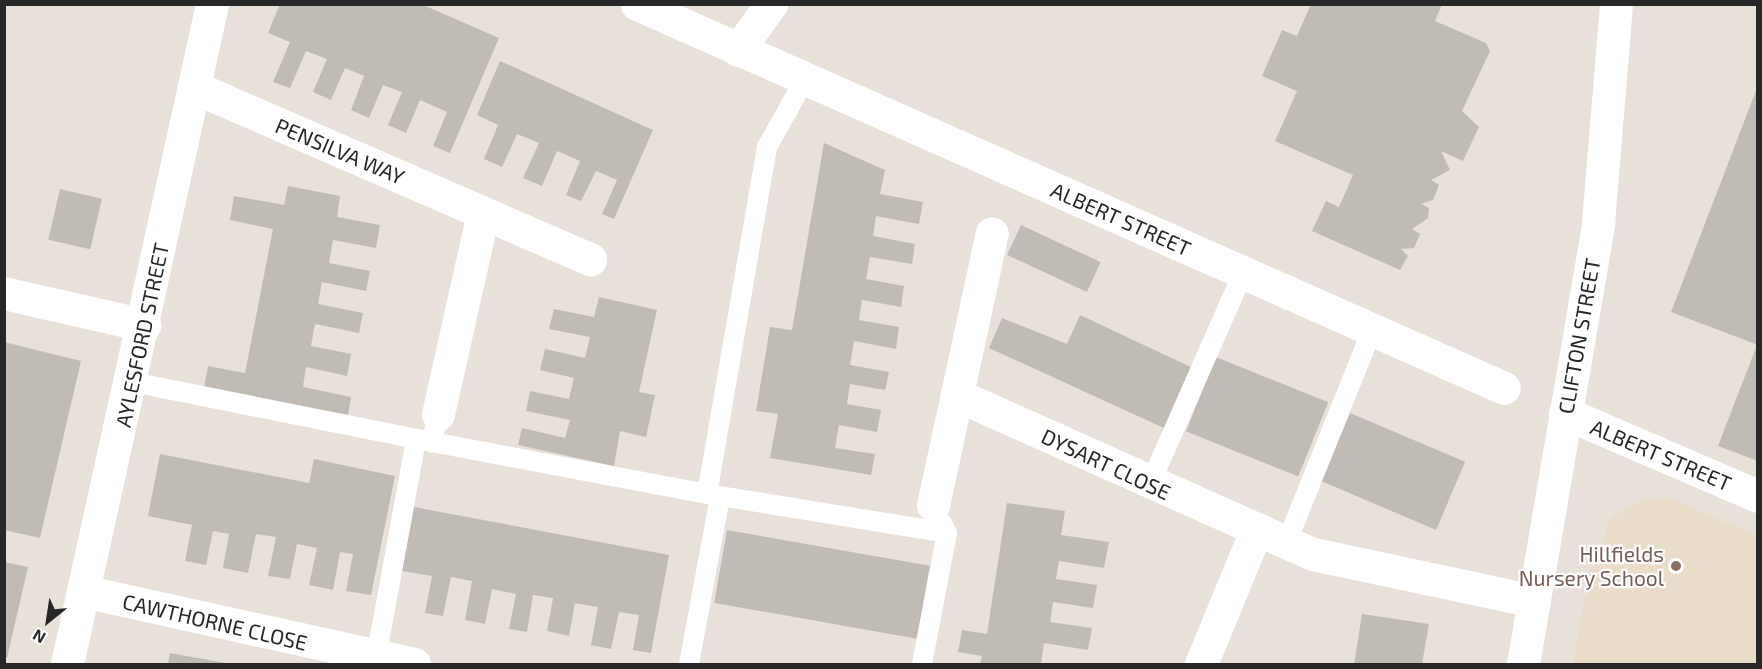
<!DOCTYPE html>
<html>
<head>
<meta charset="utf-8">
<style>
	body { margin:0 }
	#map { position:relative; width:1762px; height:669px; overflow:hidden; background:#e8e1d9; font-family:"Exo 2",sans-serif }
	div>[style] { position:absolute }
	.education>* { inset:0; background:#e9dcc9 }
	.building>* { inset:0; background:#c1bbb6; transform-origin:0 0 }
	.lane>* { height:20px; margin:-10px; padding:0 10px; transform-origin:10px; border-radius:10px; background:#fff }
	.street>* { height:33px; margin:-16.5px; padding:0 16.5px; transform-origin:16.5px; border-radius:16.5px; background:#fff }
	.dots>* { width:16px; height:16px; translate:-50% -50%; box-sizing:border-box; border:3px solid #fff; border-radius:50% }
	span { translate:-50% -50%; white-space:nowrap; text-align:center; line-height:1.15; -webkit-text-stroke:4.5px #fff; paint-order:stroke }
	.street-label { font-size:21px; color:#272727 }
	.education-label { font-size:21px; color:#785e54 }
	.right { translate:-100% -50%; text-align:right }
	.frame { position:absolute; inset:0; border:6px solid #272727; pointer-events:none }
	.north { position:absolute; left:18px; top:591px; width:60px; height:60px; -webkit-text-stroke:4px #fff; paint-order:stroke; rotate:210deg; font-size:16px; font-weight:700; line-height:24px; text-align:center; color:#272727 }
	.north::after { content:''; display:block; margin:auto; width:21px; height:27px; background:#272727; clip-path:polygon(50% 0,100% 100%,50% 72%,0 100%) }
</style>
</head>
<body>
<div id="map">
	<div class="education">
		<div style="clip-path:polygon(1668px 497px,1757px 536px,1757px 664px,1573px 664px,1585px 597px,1610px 519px,1641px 500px)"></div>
	</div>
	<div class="building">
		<div style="clip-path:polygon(280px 4px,421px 4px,499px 38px,450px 153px,433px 146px,447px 112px,420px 100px,406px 133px,388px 125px,402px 92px,383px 85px,369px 118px,351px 110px,364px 76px,345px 68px,331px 100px,313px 92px,327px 59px,306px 51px,290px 88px,273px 82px,290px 42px,268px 33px)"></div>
		<div style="clip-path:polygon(1311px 4px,1442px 4px,1435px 21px,1486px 43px,1490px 51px,1462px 111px,1479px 127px,1463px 161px,1441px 151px,1450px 170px,1431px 180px,1439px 185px,1433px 200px,1421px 204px,1429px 208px,1428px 218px,1412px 229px,1420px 234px,1414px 248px,1401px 249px,1408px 256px,1400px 270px,1312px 231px,1326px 201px,1339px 207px,1353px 175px,1275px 141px,1297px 91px,1262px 76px,1282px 30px,1297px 36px)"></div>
		<div style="clip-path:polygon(500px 61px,653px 130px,614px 219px,602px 214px,617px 180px,596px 171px,581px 201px,566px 195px,580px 161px,557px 151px,542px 186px,523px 178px,539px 143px,517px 134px,502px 167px,484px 159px,498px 125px,477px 115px)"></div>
		<div style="clip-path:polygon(1757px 88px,1758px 88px,1758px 345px,1671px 312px)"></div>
		<div style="clip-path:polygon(824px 143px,885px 170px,880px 194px,923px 202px,919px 224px,876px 216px,873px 236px,915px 244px,912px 264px,870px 257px,866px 279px,904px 286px,901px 307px,862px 300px,859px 320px,899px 327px,896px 349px,854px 341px,850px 365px,889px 372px,885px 390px,850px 384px,847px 404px,881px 410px,877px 432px,839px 425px,835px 448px,875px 454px,871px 475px,770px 458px,778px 414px,756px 411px,770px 327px,792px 330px)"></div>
		<div style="clip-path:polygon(288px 186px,340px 196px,337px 217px,380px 225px,376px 248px,333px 240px,329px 263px,370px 271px,366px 291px,322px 282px,318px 304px,363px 313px,359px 333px,315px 324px,311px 346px,351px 354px,347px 376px,306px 367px,303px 387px,351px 397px,348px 415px,204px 388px,208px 366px,245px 373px,273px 229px,230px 220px,234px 196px,284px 205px)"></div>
		<div style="left:60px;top:189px;width:43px;height:52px;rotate:13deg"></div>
		<div style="left:1021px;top:225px;width:88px;height:33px;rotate:25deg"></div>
		<div style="clip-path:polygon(599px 297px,657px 310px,639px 392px,655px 395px,646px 437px,620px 431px,614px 466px,518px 445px,522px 428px,565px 438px,570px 420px,526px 411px,530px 391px,569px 399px,574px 378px,540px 370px,545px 349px,585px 358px,590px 337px,549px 329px,554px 309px,594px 317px)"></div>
		<div style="clip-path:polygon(1080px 315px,1193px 368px,1166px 429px,989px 348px,1002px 318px,1067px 344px)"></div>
		<div style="clip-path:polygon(4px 342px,81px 361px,40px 538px,4px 530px)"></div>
		<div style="clip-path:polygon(1757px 345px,1758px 345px,1758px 461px,1718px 446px)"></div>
		<div style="left:1216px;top:357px;width:121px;height:80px;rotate:22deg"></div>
		<div style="left:1350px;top:413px;width:125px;height:74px;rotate:23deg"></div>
		<div style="clip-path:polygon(160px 454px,309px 483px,314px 459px,395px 476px,371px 595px,346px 591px,353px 554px,340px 552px,333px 590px,309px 585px,317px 548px,297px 544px,290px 579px,268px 576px,276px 537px,256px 534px,248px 573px,223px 568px,229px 534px,213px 531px,206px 565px,185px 561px,192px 525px,148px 516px)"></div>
		<div style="clip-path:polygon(1007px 503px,1065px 511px,1061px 535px,1109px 542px,1104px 568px,1059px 561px,1056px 579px,1097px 585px,1093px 608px,1053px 602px,1050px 622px,1092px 628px,1088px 650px,1044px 643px,1041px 664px,980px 664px,982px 656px,958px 652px,962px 630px,987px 634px)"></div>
		<div style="clip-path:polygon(414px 507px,669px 555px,651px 653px,633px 650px,639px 615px,619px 612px,611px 649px,591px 645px,598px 607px,575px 603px,569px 636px,547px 631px,553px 598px,533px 595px,527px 632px,509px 629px,516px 594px,492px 589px,485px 624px,465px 620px,472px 581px,451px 577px,443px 616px,425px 613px,432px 576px,402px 571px)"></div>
		<div style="left:727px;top:530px;width:206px;height:74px;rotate:10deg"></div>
		<div style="clip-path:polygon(4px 562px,28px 567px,7px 658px,4px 657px)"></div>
		<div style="clip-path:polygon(1362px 614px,1429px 624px,1422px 664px,1354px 664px)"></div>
		<div style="clip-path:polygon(170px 653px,226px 663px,226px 664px,168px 664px)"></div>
	</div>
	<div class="lane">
		<div style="left:805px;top:79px;width:78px;rotate:119.2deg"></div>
		<div style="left:767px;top:147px;width:352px;rotate:99.8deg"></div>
		<div style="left:707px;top:494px;width:243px;rotate:9.2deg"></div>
		<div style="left:132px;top:382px;width:306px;rotate:11.3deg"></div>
		<div style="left:438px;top:414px;width:29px;rotate:102deg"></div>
		<div style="left:432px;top:442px;width:280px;rotate:10.7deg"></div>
		<div style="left:1150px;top:484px;width:231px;rotate:-66.2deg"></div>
		<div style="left:1286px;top:544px;width:231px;rotate:-68.1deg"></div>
		<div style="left:376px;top:658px;width:223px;rotate:-79.6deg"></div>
		<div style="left:689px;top:664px;width:170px;rotate:-79.5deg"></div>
		<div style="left:922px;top:664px;width:133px;rotate:-79.2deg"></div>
		<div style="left:947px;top:533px;width:11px;rotate:-117deg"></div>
	</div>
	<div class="street">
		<div style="left:637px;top:4px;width:948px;rotate:23.89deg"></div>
		<div style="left:738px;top:50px;width:57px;rotate:-54.3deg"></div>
		<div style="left:196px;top:88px;width:430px;rotate:23.5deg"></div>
		<div style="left:4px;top:293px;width:144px;rotate:12.9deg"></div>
		<div style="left:957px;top:395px;width:390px;rotate:24.1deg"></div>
		<div style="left:1313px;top:554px;width:226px;rotate:12deg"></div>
		<div style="left:1565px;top:413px;width:210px;rotate:23.3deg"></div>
		<div style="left:438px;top:414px;width:206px;rotate:-77.4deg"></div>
		<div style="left:933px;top:505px;width:278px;rotate:-77.8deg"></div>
		<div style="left:87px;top:592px;width:335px;rotate:12.4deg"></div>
		<div style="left:67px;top:664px;width:676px;rotate:-77.61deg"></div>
		<div style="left:1201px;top:664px;width:142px;rotate:-67.6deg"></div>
		<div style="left:1523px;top:664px;width:447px;rotate:-80.3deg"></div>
		<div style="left:1598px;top:223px;width:220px;rotate:-85.3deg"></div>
	</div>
	<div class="dots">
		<div style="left:1676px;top:566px;background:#8d6e63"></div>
	</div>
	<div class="street-label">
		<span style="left:340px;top:151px;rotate:23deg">PENSILVA WAY</span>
		<span style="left:1121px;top:219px;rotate:24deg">ALBERT STREET</span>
		<span style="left:142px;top:335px;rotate:-78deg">AYLESFORD STREET</span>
		<span style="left:1579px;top:336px;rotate:-80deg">CLIFTON STREET</span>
		<span style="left:1661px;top:455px;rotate:23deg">ALBERT STREET</span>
		<span style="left:1106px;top:464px;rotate:25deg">DYSART CLOSE</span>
		<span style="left:215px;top:622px;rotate:13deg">CAWTHORNE CLOSE</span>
	</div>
	<div class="education-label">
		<span class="right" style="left:1664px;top:566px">Hillfields<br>Nursery School</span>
	</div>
	<div class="frame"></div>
	<div class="north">N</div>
</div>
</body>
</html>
